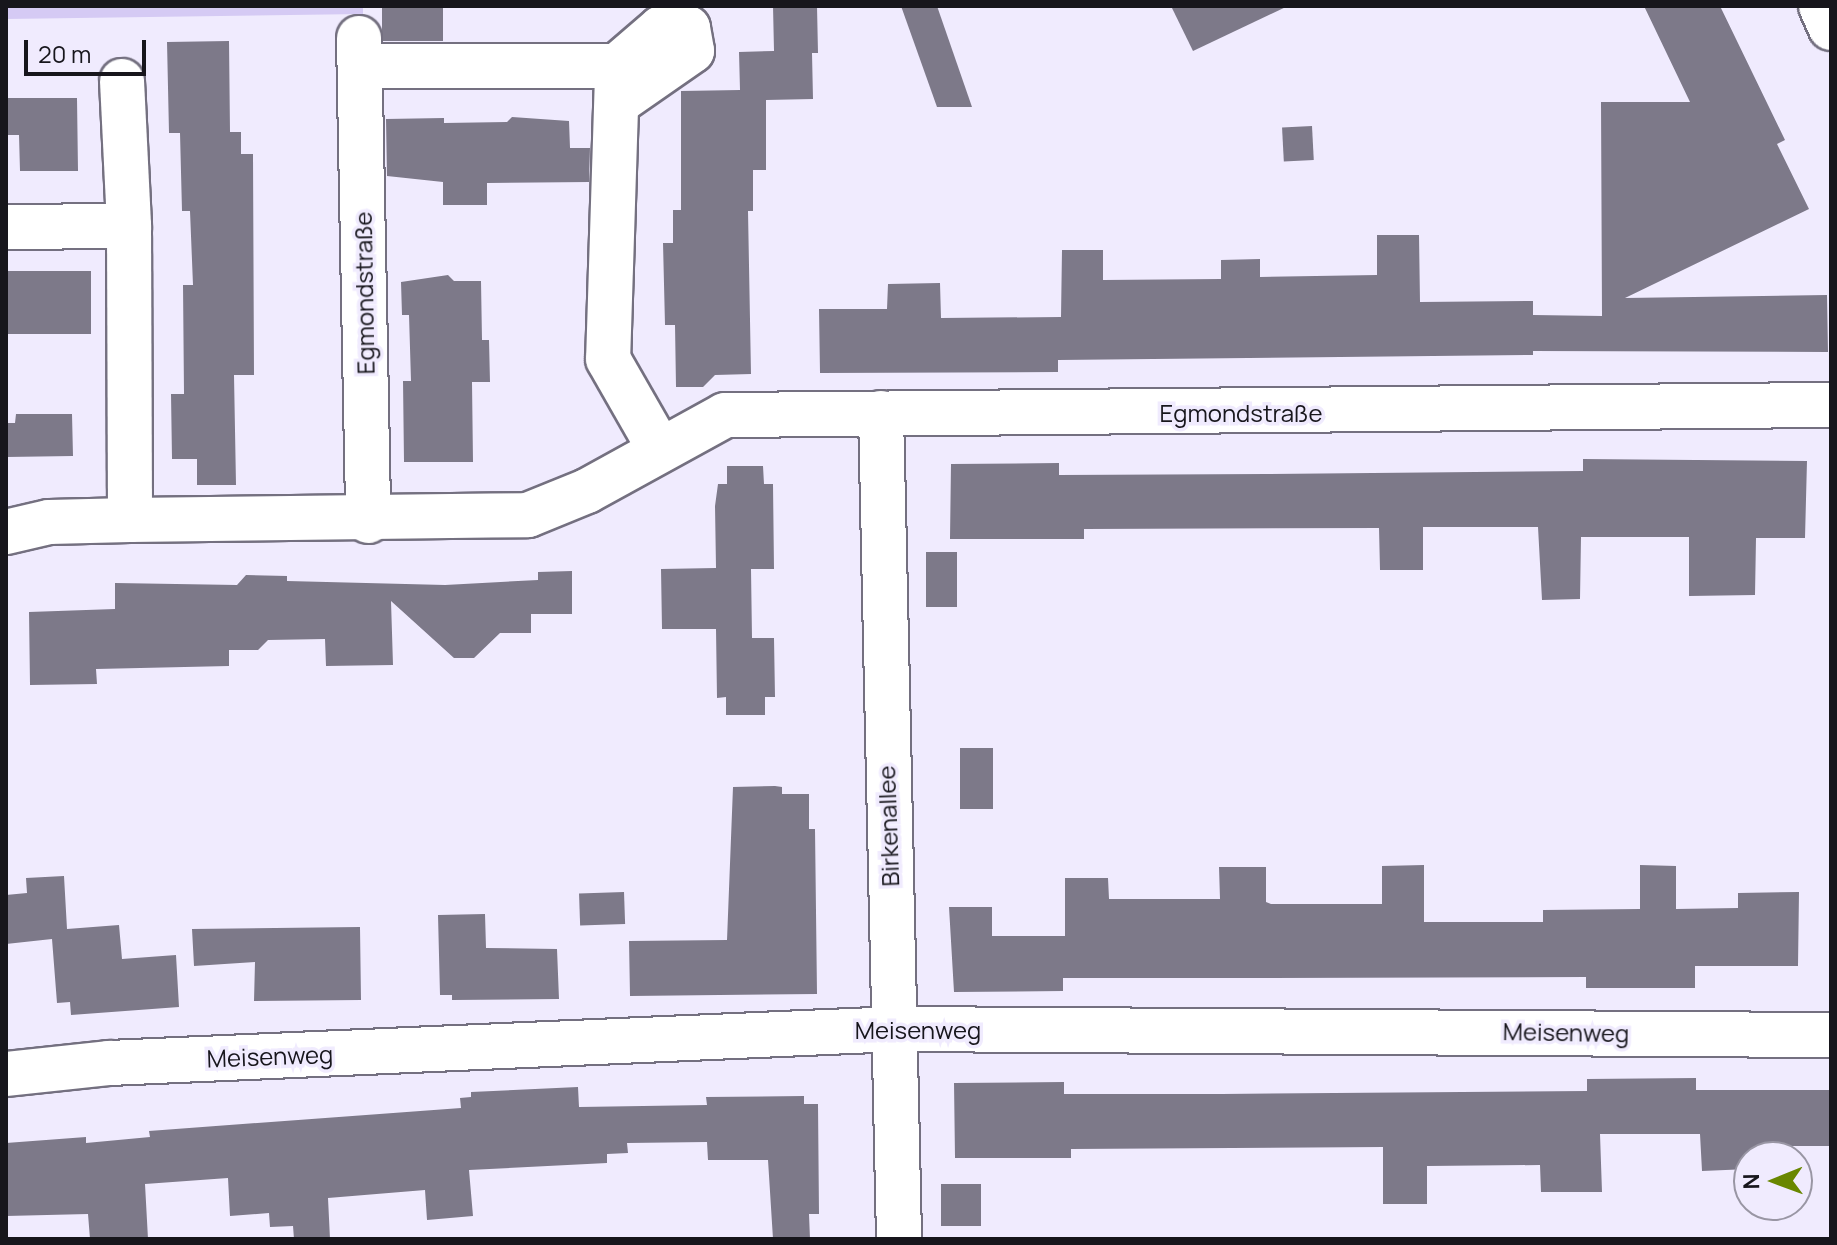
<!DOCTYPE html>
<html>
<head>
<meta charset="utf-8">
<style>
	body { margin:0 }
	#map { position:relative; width:1837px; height:1245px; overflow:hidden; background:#f0ebfe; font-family:Manrope,sans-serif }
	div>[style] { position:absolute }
	.green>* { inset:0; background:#d5caf4 }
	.building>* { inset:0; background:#7d7989; transform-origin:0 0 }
	.roads { filter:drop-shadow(2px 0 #747080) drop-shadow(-2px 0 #747080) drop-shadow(0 2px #747080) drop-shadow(0 -2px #747080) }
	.minor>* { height:44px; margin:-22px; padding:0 22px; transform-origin:22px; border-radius:22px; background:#fff }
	span { translate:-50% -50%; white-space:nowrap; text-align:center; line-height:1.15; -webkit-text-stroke:7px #f0ebfe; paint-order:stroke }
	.street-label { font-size:24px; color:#17161c }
	.frame { position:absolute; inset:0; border:8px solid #17161c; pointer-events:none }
	.north { position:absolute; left:1733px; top:1141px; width:80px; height:80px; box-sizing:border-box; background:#f0ebfe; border:2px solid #9996a4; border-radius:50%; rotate:269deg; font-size:22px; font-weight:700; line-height:32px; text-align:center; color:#17161c }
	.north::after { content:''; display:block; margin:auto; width:28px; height:36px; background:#698700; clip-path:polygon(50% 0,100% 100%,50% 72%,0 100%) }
	.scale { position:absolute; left:24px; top:40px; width:122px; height:36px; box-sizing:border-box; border:4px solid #17161c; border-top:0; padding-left:10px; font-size:24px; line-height:28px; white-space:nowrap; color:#17161c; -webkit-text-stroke:6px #f0ebfe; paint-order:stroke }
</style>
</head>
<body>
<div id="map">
	<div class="green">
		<div style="clip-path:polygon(6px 6px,363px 6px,363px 14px,6px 19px)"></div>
	</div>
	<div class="building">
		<div style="left:382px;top:6px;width:61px;height:35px"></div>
		<div style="clip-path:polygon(773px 6px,817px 6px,818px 53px,812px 53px,813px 99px,766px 100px,766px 170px,753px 170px,753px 211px,748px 211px,751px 374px,715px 375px,703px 387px,676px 387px,675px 325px,665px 325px,663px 243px,673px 243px,673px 210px,681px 210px,681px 91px,740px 90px,739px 52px,774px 51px)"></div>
		<div style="clip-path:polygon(901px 6px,937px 6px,972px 107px,937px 107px)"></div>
		<div style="clip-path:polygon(1171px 6px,1288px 6px,1193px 51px)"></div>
		<div style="clip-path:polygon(1644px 6px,1720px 6px,1785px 140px,1777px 144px,1809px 209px,1625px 298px,1827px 295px,1828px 352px,1533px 351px,1533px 355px,1058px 360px,1058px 372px,820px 373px,819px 309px,887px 309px,888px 284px,940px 283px,941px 318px,1061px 317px,1062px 250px,1103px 250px,1103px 280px,1221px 279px,1221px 260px,1260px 259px,1260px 277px,1377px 275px,1377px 235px,1419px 235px,1420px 302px,1533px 301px,1533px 315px,1602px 316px,1601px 102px,1690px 102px)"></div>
		<div style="clip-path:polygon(229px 41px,230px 132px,241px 132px,241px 154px,253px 154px,254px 375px,234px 375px,236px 485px,197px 485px,197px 459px,172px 459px,171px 394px,184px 394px,183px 285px,193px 285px,190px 211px,182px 211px,180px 133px,169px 133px,167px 42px)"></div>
		<div style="clip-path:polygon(6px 98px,77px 98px,78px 171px,20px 171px,19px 135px,6px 135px)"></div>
		<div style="clip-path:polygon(512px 117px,569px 121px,570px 148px,590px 148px,589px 182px,487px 183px,487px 205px,443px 205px,443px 182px,387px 176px,386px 119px,444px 118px,444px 123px,507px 122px)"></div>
		<div style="left:1312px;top:126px;width:34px;height:30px;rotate:87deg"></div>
		<div style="left:91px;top:271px;width:63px;height:85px;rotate:90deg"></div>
		<div style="clip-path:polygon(448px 275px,454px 281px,481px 281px,482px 340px,489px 340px,490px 382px,472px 382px,473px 462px,404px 462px,403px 381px,411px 381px,409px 315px,402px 315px,401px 282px)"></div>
		<div style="clip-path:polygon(16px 414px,72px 414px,73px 456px,6px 457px,6px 423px,15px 423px)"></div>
		<div style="clip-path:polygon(1583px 459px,1807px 461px,1805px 538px,1756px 538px,1755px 595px,1689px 596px,1689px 537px,1581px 537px,1580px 599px,1542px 600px,1538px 527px,1423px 527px,1423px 570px,1380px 570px,1379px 528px,1084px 529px,1084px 539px,950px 539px,951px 464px,1059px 463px,1059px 475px,1267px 474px,1583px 471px)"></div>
		<div style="clip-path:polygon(727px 466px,763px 466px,764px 484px,773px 484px,774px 569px,751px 569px,752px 638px,774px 638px,775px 697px,765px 697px,765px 715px,726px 715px,726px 697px,717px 698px,716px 629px,662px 629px,661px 569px,716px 568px,715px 506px,718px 484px,727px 484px)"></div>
		<div style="left:926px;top:552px;width:31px;height:55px"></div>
		<div style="clip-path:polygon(572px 571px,572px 614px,531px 614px,531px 633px,500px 633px,474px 658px,454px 658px,391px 601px,393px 665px,326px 666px,325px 639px,268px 640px,258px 650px,229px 650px,229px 666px,96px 669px,97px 684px,30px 685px,29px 612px,115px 609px,115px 583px,237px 585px,246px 575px,287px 576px,287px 581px,445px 585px,538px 580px,538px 572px)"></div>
		<div style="left:960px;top:748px;width:33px;height:61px"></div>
		<div style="clip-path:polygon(775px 786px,782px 787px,782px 794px,809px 794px,809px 829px,815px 829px,817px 994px,630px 996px,629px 941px,727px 940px,733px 787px)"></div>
		<div style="clip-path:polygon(1424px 865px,1424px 922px,1543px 922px,1543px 910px,1640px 909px,1640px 865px,1676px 866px,1676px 909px,1738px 908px,1738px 893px,1799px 892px,1798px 966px,1695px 966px,1695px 988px,1586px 988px,1586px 977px,1240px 978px,1063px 978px,1063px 991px,954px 992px,949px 907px,992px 907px,992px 936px,1065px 936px,1065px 878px,1108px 878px,1109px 899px,1220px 899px,1219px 867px,1266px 867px,1266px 902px,1271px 904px,1382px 904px,1382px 866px)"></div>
		<div style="clip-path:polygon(64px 876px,67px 929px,119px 925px,122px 959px,176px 955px,179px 1007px,71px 1015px,70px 1002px,57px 1003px,52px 939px,6px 944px,6px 895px,27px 893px,26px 878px)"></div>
		<div style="left:624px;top:892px;width:32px;height:45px;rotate:88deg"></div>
		<div style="clip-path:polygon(485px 914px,486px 948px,557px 949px,559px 999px,452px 1000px,452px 995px,440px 995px,438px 915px)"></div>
		<div style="clip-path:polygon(360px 927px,361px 1000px,254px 1001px,255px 962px,194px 966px,192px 929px)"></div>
		<div style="clip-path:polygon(1696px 1078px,1696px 1090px,1831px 1090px,1831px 1146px,1755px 1146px,1749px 1169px,1702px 1171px,1700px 1134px,1600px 1134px,1602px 1192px,1541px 1192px,1540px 1165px,1427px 1166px,1427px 1204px,1383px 1204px,1383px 1147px,1071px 1149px,1071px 1158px,955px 1158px,954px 1083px,1064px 1082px,1064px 1094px,1222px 1094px,1587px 1091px,1587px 1079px)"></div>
		<div style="clip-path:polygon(578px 1087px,579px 1107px,707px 1105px,706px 1097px,804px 1096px,804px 1104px,818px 1104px,819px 1214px,809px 1214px,810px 1239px,773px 1239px,768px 1160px,708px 1160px,707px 1142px,627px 1143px,628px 1153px,607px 1154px,607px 1163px,469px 1170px,473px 1216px,427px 1220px,425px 1190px,328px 1198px,330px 1239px,294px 1239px,293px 1226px,270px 1227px,269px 1213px,230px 1216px,228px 1178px,145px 1184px,148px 1239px,90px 1239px,88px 1214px,6px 1216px,6px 1143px,86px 1137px,86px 1143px,150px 1137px,149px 1131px,461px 1108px,460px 1098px,471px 1097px,471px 1092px)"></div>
		<div style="left:941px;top:1184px;width:40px;height:42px"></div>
	</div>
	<div class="roads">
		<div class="minor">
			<div style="left:1821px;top:6px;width:24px;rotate:66deg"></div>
			<div style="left:359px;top:38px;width:483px;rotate:88.9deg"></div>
			<div style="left:360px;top:66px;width:257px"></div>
			<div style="left:617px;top:66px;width:58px;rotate:-40.8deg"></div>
			<div style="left:661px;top:28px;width:27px"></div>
			<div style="left:688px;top:28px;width:23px;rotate:80deg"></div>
			<div style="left:692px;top:51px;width:91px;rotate:145.3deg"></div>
			<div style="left:617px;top:76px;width:283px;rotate:91.8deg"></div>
			<div style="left:608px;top:359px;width:103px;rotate:60.2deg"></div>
			<div style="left:122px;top:81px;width:145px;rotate:87.2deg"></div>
			<div style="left:6px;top:227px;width:123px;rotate:-0.5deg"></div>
			<div style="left:129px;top:226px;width:294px;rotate:89.8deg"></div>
			<div style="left:130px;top:520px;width:398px;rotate:-0.7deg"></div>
			<div style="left:528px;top:515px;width:64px;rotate:-22.1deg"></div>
			<div style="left:587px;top:491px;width:158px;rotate:-28.8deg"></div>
			<div style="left:725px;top:415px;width:1106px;rotate:-0.52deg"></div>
			<div style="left:881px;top:413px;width:826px;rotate:88.75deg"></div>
			<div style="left:6px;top:532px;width:44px;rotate:-13.1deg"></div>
			<div style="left:49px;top:522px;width:81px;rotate:-1.4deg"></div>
			<div style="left:6px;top:1074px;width:104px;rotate:-6.1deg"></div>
			<div style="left:109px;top:1063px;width:788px;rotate:-2.47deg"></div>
			<div style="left:896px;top:1029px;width:935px;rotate:0.37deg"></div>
		</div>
	</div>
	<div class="street-label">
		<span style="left:364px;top:293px;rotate:-91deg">Egmondstraße</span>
		<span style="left:1241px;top:413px">Egmondstraße</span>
		<span style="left:888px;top:826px;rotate:-92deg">Birkenallee</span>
		<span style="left:918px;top:1030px">Meisenweg</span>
		<span style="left:1566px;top:1032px;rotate:1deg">Meisenweg</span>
		<span style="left:270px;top:1056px;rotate:-2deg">Meisenweg</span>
	</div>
	<div class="frame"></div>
	<div class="north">N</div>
	<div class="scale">20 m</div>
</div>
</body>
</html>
